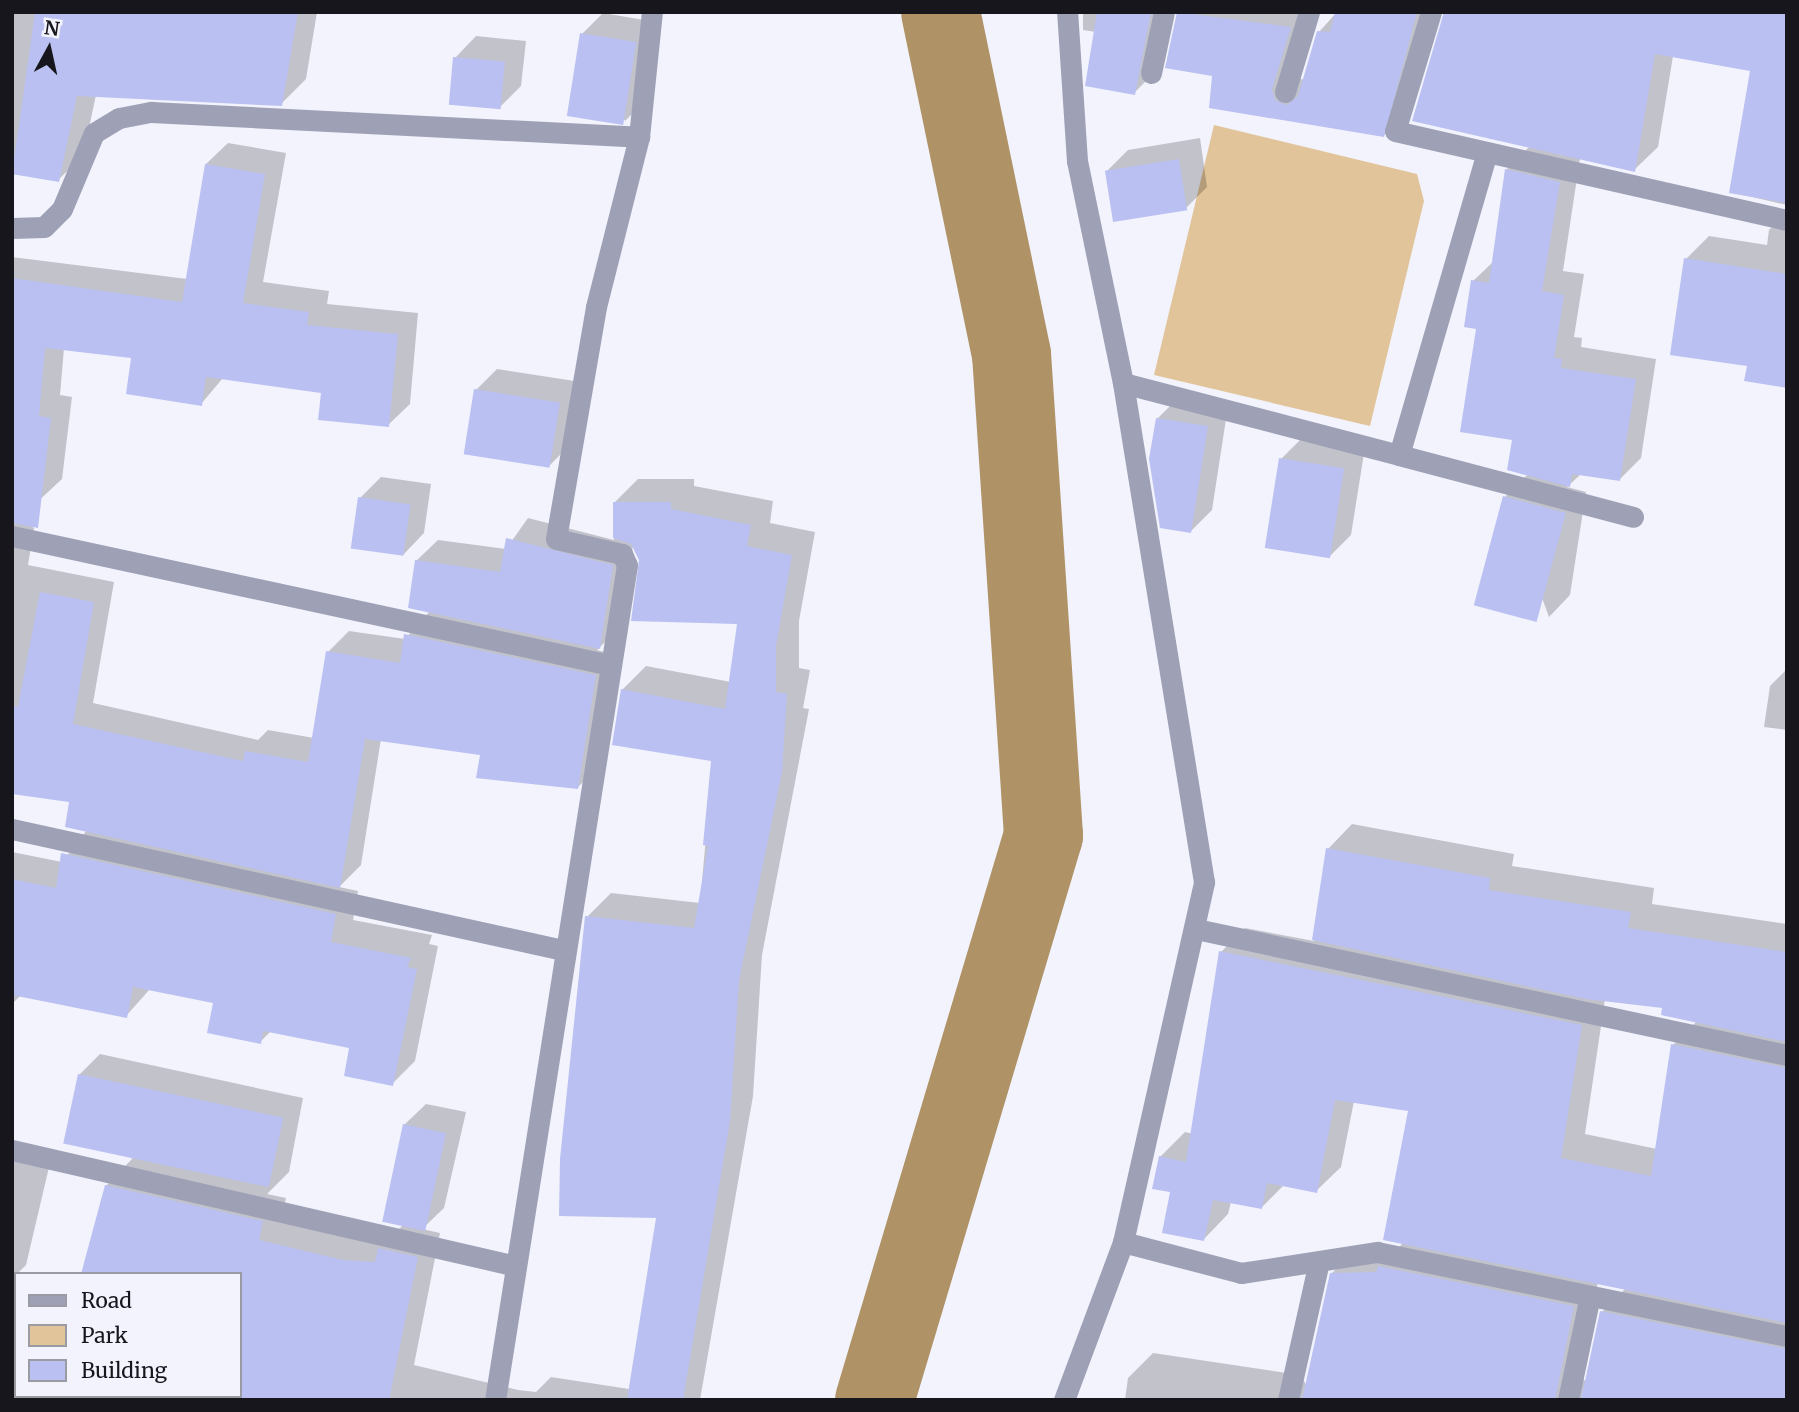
<!DOCTYPE html>
<html>
<head>
<meta charset="utf-8">
<style>
	body { margin:0 }
	#map { position:relative; width:1799px; height:1412px; overflow:hidden; background:#f2f3fd; font-family:Merriweather,serif }
	div>[style] { position:absolute }
	.green>* { inset:0; background:#e1c499 }
	.shadow>* { inset:0; background:#0003 }
	.river>* { height:79px; margin:-39.5px; padding:0 39.5px; transform-origin:39.5px; border-radius:39.5px; background:#af9367 }
	.building>* { inset:0; background:#bac0f1; transform-origin:0 0 }
	.minor>* { height:21px; margin:-10.5px; padding:0 10.5px; transform-origin:10.5px; border-radius:10.5px; background:#9ea1b6 }
	span { translate:-50% -50%; white-space:nowrap; text-align:center; line-height:1.15; -webkit-text-stroke:5px #f2f3fd; paint-order:stroke }
	.frame { position:absolute; inset:0; border:14px solid #16161c; pointer-events:none }
	.legend { position:absolute; left:14px; top:1272px; width:228px; height:126px; box-sizing:border-box; background:#f2f3fd; border:2px solid #9a9ba3; margin:0; padding:9px 12px; list-style:none; font-size:21px; color:#16161c }
	.legend li { display:flex; align-items:center; gap:14px; height:35px }
	.legend b { width:35px; border:2px solid #9a9ba3 }
	.north { position:absolute; left:14px; top:14px; width:70px; height:70px; -webkit-text-stroke:5px #f2f3fd; paint-order:stroke; rotate:8deg; font-size:19px; font-weight:700; line-height:28px; text-align:center; color:#16161c }
	.north::after { content:''; display:block; margin:auto; width:24px; height:32px; background:#16161c; clip-path:polygon(50% 0,100% 100%,50% 72%,0 100%) }
</style>
</head>
<body>
<div id="map">
	<div class="green">
		<div style="clip-path:polygon(1214px 125px,1417px 174px,1424px 201px,1370px 426px,1154px 375px)"></div>
	</div>
	<div class="shadow">
		<div style="clip-path:polygon(12px 12px,317px 12px,306px 79px,281px 104px,96px 95px,83px 156px,58px 180px,12px 174px)"></div>
		<div style="clip-path:polygon(1083px 12px,1168px 12px,1157px 70px,1134px 93px,1096px 32px,1083px 30px)"></div>
		<div style="clip-path:polygon(1178px 12px,1310px 12px,1298px 78px,1304px 80px,1319px 32px,1337px 12px,1433px 12px,1407px 112px,1383px 135px,1211px 106px,1214px 74px)"></div>
		<div style="clip-path:polygon(1444px 12px,1787px 12px,1787px 205px,1731px 192px,1752px 69px,1673px 56px,1658px 147px,1634px 170px,1580px 158px,1563px 271px,1584px 274px,1574px 337px,1582px 338px,1581px 347px,1656px 359px,1641px 458px,1619px 480px,1581px 474px,1567px 487px,1586px 492px,1570px 595px,1549px 617px,1505px 497px,1528px 474px,1478px 328px,1473px 281px,1494px 261px,1506px 170px,1530px 146px)"></div>
		<div style="clip-path:polygon(603px 13px,656px 22px,646px 100px,625px 121px,582px 34px)"></div>
		<div style="clip-path:polygon(476px 36px,526px 41px,521px 86px,500px 107px,455px 58px)"></div>
		<div style="clip-path:polygon(1200px 138px,1207px 187px,1186px 208px,1107px 171px,1128px 150px)"></div>
		<div style="clip-path:polygon(228px 143px,286px 153px,263px 282px,329px 291px,327px 304px,418px 313px,410px 404px,388px 425px,323px 392px,223px 378px,201px 404px,133px 357px,64px 348px,60px 395px,72px 397px,62px 479px,20px 518px,34px 528px,28px 565px,114px 582px,93px 703px,258px 740px,268px 730px,314px 738px,328px 652px,349px 631px,405px 639px,430px 611px,416px 561px,438px 540px,506px 549px,528px 518px,614px 540px,615px 502px,638px 479px,694px 479px,694px 486px,773px 501px,770px 523px,815px 532px,799px 621px,799px 668px,810px 670px,803px 708px,809px 709px,762px 955px,753px 1096px,700px 1400px,12px 1400px,16px 1302px,16px 1396px,240px 1396px,240px 1274px,106px 1186px,132px 1159px,79px 1075px,100px 1054px,303px 1098px,289px 1172px,267px 1194px,286px 1198px,282px 1217px,389px 1239px,403px 1225px,404px 1125px,426px 1104px,466px 1112px,444px 1208px,422px 1229px,440px 1233px,414px 1365px,518px 1390px,536px 1392px,551px 1377px,629px 1389px,658px 1216px,587px 917px,611px 893px,700px 903px,713px 760px,622px 690px,646px 666px,731px 682px,739px 622px,641px 560px,633px 545px,621px 626px,597px 650px,616px 655px,599px 766px,578px 787px,481px 753px,381px 739px,361px 865px,339px 887px,358px 891px,353px 920px,432px 935px,429px 944px,438px 946px,415px 1061px,392px 1084px,351px 1046px,272px 1030px,260px 1042px,215px 1002px,150px 989px,126px 1016px,21px 995px,12px 1004px,12px 852px,62px 862px,87px 830px,72px 801px,12px 791px,12px 257px,187px 279px,206px 164px)"></div>
		<div style="clip-path:polygon(1787px 212px,1787px 386px,1749px 365px,1686px 259px,1709px 236px,1767px 245px,1769px 230px)"></div>
		<div style="clip-path:polygon(497px 369px,581px 382px,570px 445px,549px 466px,476px 390px)"></div>
		<div style="clip-path:polygon(1178px 398px,1228px 406px,1212px 510px,1191px 531px,1157px 419px)"></div>
		<div style="clip-path:polygon(1302px 438px,1365px 447px,1351px 535px,1330px 556px,1281px 459px)"></div>
		<div style="clip-path:polygon(381px 477px,431px 484px,424px 533px,403px 555px,360px 498px)"></div>
		<div style="clip-path:polygon(1787px 669px,1787px 730px,1764px 727px,1770px 686px)"></div>
		<div style="clip-path:polygon(evenodd,1352px 824px,1514px 854px,1512px 866px,1654px 888px,1652px 904px,1787px 924px,1787px 1400px,1125px 1400px,1128px 1378px,1153px 1353px,1300px 1375px,1307px 1386px,1332px 1273px,1356px 1249px,1397px 1249px,1404px 1242px,1410px 1110px,1354px 1101px,1341px 1167px,1316px 1191px,1284px 1185px,1262px 1207px,1231px 1202px,1228px 1214px,1204px 1239px,1172px 1191px,1160px 1157px,1185px 1132px,1193px 1134px,1221px 952px,1245px 928px,1314px 941px,1328px 849px,1352px 824px,1605px 999px,1664px 1007px,1697px 1021px,1673px 1045px,1657px 1149px,1585px 1134px,1605px 999px,1352px 824px,1598px 1282px,1626px 1288px,1602px 1312px,1587px 1384px,1579px 1372px,1598px 1282px)"></div>
		<div style="clip-path:polygon(12px 1152px,50px 1163px,26px 1265px,12px 1279px)"></div>
	</div>
	<div class="river">
		<div style="left:874px;top:1400px;width:590px;rotate:-73.35deg"></div>
		<div style="left:1043px;top:835px;width:482px;rotate:-93.8deg"></div>
		<div style="left:1011px;top:354px;width:349px;rotate:-101.7deg"></div>
	</div>
	<div class="building">
		<div style="clip-path:polygon(35px 12px,298px 12px,282px 106px,77px 96px,59px 182px,12px 174px)"></div>
		<div style="clip-path:polygon(1097px 12px,1151px 12px,1135px 95px,1085px 86px)"></div>
		<div style="clip-path:polygon(1177px 12px,1291px 27px,1272px 89px,1275px 100px,1287px 105px,1298px 96px,1317px 31px,1330px 32px,1335px 12px,1417px 12px,1384px 137px,1209px 108px,1212px 76px,1165px 68px)"></div>
		<div style="clip-path:polygon(1444px 12px,1787px 12px,1787px 203px,1729px 193px,1750px 71px,1655px 54px,1635px 172px,1412px 121px)"></div>
		<div style="left:580px;top:33px;width:57px;height:84px;rotate:9deg"></div>
		<div style="left:453px;top:57px;width:52px;height:48px;rotate:5deg"></div>
		<div style="left:1179px;top:159px;width:52px;height:75px;rotate:81deg"></div>
		<div style="clip-path:polygon(205px 164px,265px 174px,243px 303px,309px 312px,307px 325px,398px 334px,389px 427px,318px 420px,321px 393px,206px 377px,202px 406px,126px 394px,131px 358px,45px 348px,39px 416px,51px 418px,38px 528px,12px 523px,12px 278px,182px 302px)"></div>
		<div style="clip-path:polygon(1505px 169px,1560px 182px,1542px 291px,1564px 295px,1554px 358px,1562px 359px,1561px 368px,1636px 379px,1620px 481px,1572px 474px,1570px 487px,1507px 470px,1512px 440px,1460px 432px,1476px 329px,1464px 327px,1471px 280px,1489px 283px)"></div>
		<div style="clip-path:polygon(1684px 258px,1787px 274px,1787px 388px,1744px 381px,1747px 366px,1670px 355px)"></div>
		<div style="left:474px;top:389px;width:87px;height:66px;rotate:9deg"></div>
		<div style="clip-path:polygon(1156px 418px,1208px 426px,1191px 533px,1160px 528px,1149px 459px)"></div>
		<div style="left:1279px;top:458px;width:66px;height:91px;rotate:9deg"></div>
		<div style="left:1503px;top:496px;width:65px;height:113px;rotate:15deg"></div>
		<div style="left:358px;top:497px;width:53px;height:52px;rotate:8deg"></div>
		<div style="clip-path:polygon(613px 502px,671px 502px,671px 509px,751px 525px,747px 546px,792px 555px,776px 646px,776px 692px,787px 694px,782px 772px,739px 980px,730px 1121px,683px 1400px,627px 1400px,656px 1218px,559px 1216px,560px 1159px,585px 916px,694px 928px,708px 846px,703px 845px,711px 761px,612px 745px,621px 689px,725px 709px,737px 624px,631px 621px,639px 560px,631px 544px,613px 538px)"></div>
		<div style="clip-path:polygon(506px 538px,613px 565px,600px 649px,408px 608px,415px 560px,500px 572px)"></div>
		<div style="clip-path:polygon(40px 592px,94px 602px,73px 724px,243px 761px,245px 751px,308px 762px,326px 651px,400px 663px,404px 634px,596px 675px,578px 789px,476px 778px,480px 755px,365px 739px,340px 888px,65px 827px,69px 802px,12px 794px,12px 706px,18px 707px)"></div>
		<div style="clip-path:polygon(1326px 848px,1490px 878px,1489px 890px,1631px 912px,1628px 928px,1787px 952px,1787px 1042px,1661px 1015px,1662px 1008px,1586px 999px,1312px 940px)"></div>
		<div style="clip-path:polygon(61px 853px,336px 914px,331px 942px,411px 958px,407px 967px,417px 969px,393px 1086px,344px 1076px,349px 1048px,263px 1031px,261px 1044px,207px 1033px,213px 1003px,133px 987px,127px 1018px,12px 995px,12px 879px,56px 888px)"></div>
		<div style="clip-path:polygon(1219px 951px,1582px 1025px,1561px 1158px,1651px 1176px,1671px 1044px,1787px 1068px,1787px 1323px,1383px 1240px,1408px 1111px,1335px 1100px,1317px 1193px,1267px 1183px,1262px 1209px,1213px 1200px,1204px 1241px,1162px 1233px,1170px 1192px,1152px 1189px,1159px 1156px,1186px 1162px)"></div>
		<div style="left:78px;top:1074px;width:210px;height:71px;rotate:12deg"></div>
		<div style="left:403px;top:1124px;width:44px;height:100px;rotate:12deg"></div>
		<div style="clip-path:polygon(105px 1185px,263px 1221px,259px 1240px,343px 1260px,375px 1262px,378px 1248px,418px 1257px,389px 1400px,240px 1400px,240px 1274px,81px 1274px)"></div>
		<div style="clip-path:polygon(1378px 1266px,1574px 1306px,1555px 1400px,1302px 1400px,1330px 1273px,1376px 1272px)"></div>
		<div style="clip-path:polygon(1600px 1311px,1787px 1349px,1787px 1400px,1581px 1400px)"></div>
	</div>
	<div class="minor">
		<div style="left:1431px;top:12px;width:124px;rotate:106.8deg"></div>
		<div style="left:1395px;top:131px;width:402px;rotate:12.8deg"></div>
		<div style="left:1151px;top:73px;width:62px;rotate:-78deg"></div>
		<div style="left:1285px;top:92px;width:84px;rotate:-73.3deg"></div>
		<div style="left:639px;top:137px;width:126px;rotate:-84.1deg"></div>
		<div style="left:12px;top:228px;width:32px;rotate:-2deg"></div>
		<div style="left:44px;top:227px;width:25px;rotate:-45deg"></div>
		<div style="left:62px;top:209px;width:82px;rotate:-67.2deg"></div>
		<div style="left:94px;top:133px;width:29px;rotate:-31deg"></div>
		<div style="left:119px;top:118px;width:33px;rotate:-11deg"></div>
		<div style="left:151px;top:112px;width:489px;rotate:2.9deg"></div>
		<div style="left:639px;top:137px;width:175px;rotate:104.2deg"></div>
		<div style="left:596px;top:307px;width:235px;rotate:99.8deg"></div>
		<div style="left:556px;top:539px;width:68px;rotate:12.8deg"></div>
		<div style="left:622px;top:554px;width:12px;rotate:66deg"></div>
		<div style="left:627px;top:565px;width:845px;rotate:98.98deg"></div>
		<div style="left:1123px;top:383px;width:285px;rotate:14.6deg"></div>
		<div style="left:1399px;top:455px;width:315px;rotate:-73.8deg"></div>
		<div style="left:1399px;top:455px;width:242px;rotate:14.8deg"></div>
		<div style="left:12px;top:536px;width:612px;rotate:12.17deg"></div>
		<div style="left:12px;top:829px;width:564px;rotate:12.39deg"></div>
		<div style="left:1196px;top:929px;width:604px;rotate:12.04deg"></div>
		<div style="left:12px;top:1150px;width:513px;rotate:12.95deg"></div>
		<div style="left:1123px;top:1242px;width:122px;rotate:14.7deg"></div>
		<div style="left:1241px;top:1273px;width:138px;rotate:-8.8deg"></div>
		<div style="left:1377px;top:1252px;width:419px;rotate:11.6deg"></div>
		<div style="left:1064px;top:1400px;width:169px;rotate:-69.5deg"></div>
		<div style="left:1123px;top:1242px;width:369px;rotate:-77.3deg"></div>
		<div style="left:1204px;top:882px;width:506px;rotate:-99.22deg"></div>
		<div style="left:1123px;top:383px;width:227px;rotate:-101.7deg"></div>
		<div style="left:1077px;top:161px;width:149px;rotate:-93.8deg"></div>
		<div style="left:1288px;top:1400px;width:137px;rotate:-77.4deg"></div>
		<div style="left:1568px;top:1400px;width:106px;rotate:-78.1deg"></div>
	</div>
	<div class="frame"></div>
	<ul class="legend">
	<li><b style="height:9px;background:#9ea1b6"></b>Road</li>
	<li><b style="height:19px;background:#e1c499"></b>Park</li>
	<li><b style="height:19px;background:#bac0f1"></b>Building</li>
	</ul>
	<div class="north">N</div>
</div>
</body>
</html>
